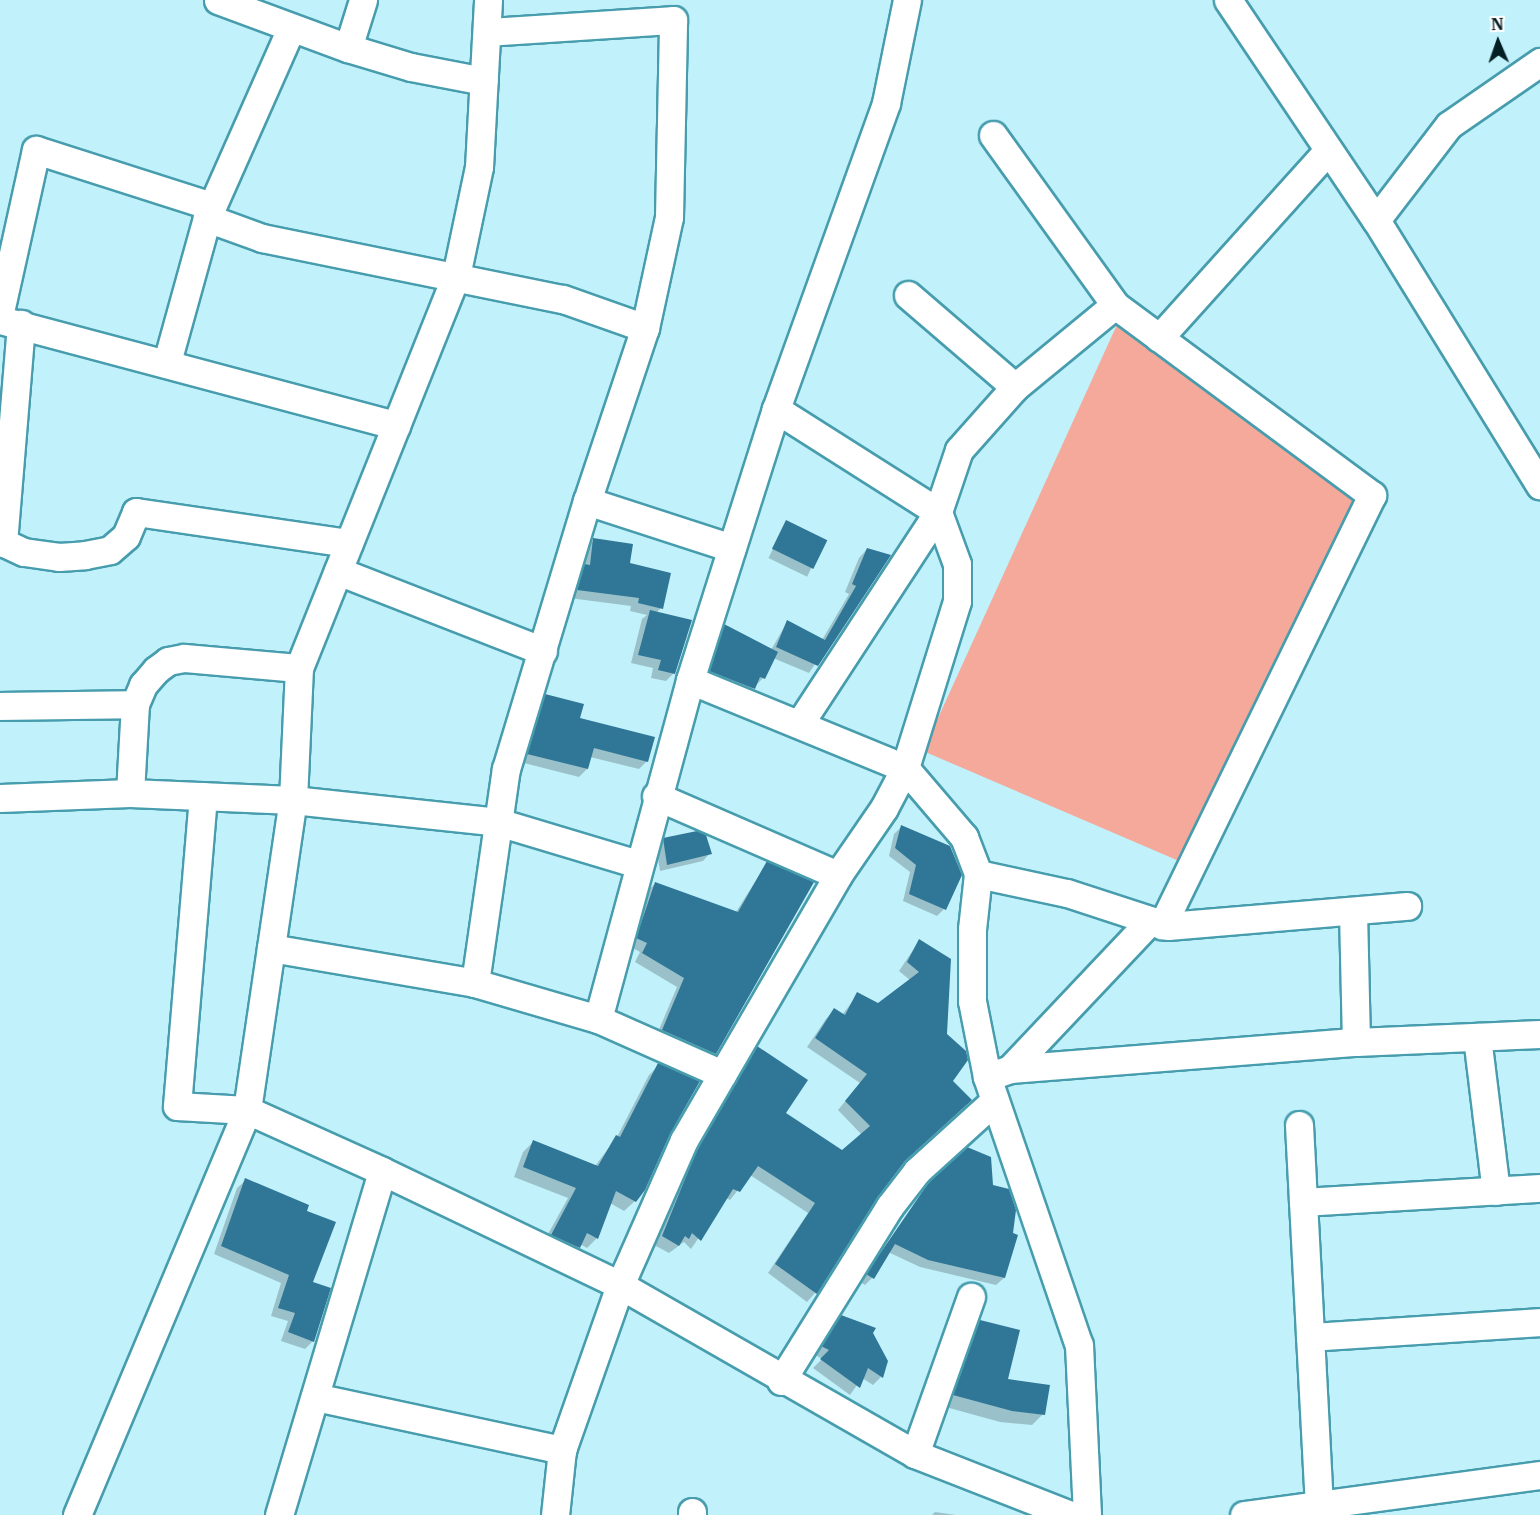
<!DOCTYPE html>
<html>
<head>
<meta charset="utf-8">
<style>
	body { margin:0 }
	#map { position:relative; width:1540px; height:1515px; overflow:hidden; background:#c1f2fc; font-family:"IBM Plex Serif",serif }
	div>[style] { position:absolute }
	.green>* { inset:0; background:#f4a99a }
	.shadow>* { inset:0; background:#0003; transform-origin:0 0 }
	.building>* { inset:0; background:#307696; transform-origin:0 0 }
	.roads { filter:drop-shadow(2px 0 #479dad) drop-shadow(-2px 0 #479dad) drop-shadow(0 2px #479dad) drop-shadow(0 -2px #479dad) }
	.minor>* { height:27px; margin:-13.5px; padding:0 13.5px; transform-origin:13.5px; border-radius:13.5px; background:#fff }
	span { translate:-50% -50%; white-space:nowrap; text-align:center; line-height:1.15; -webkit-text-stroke:4.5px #fff; paint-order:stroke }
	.north { position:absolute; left:1468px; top:12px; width:60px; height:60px; -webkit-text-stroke:4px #fff; paint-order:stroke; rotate:358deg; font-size:16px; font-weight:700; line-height:24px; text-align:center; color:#041f24 }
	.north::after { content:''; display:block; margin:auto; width:21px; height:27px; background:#041f24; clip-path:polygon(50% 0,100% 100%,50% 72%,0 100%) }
</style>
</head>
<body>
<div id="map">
	<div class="green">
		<div style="clip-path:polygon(1120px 318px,1361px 499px,1179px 861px,923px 751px)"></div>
	</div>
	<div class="shadow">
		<div style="left:786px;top:522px;width:43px;height:40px;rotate:26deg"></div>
		<div style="clip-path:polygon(594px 540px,628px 564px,661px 608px,656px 613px,674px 673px,666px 681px,651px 678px,653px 668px,631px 663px,642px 619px,647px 615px,630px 611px,631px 606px,569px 598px,577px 574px,583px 567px,586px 548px)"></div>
		<div style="clip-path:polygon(867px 549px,889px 556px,809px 673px,773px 658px,763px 678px,745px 697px,702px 679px,717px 634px,725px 626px,771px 650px,787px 622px,822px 640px,849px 594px,845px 592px,859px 558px)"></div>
		<div style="clip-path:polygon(546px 696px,578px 719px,647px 761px,639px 769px,590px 757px,587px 769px,579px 777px,520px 762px,537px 704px)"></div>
		<div style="clip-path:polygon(901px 827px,944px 909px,937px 916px,903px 901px,910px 872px,889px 856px,894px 834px)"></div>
		<div style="clip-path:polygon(664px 840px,710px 853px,703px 861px,660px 871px,656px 847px)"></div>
		<div style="clip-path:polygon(767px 863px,715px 1053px,706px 1061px,655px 1039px,677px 987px,635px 962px,640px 952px,629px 946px,647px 891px,656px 883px,736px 912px)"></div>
		<div style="clip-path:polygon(919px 941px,949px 960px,901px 1163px,875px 1197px,815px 1293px,807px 1302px,768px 1273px,808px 1213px,750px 1175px,730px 1200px,726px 1198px,691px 1249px,684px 1242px,669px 1253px,654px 1245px,690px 1157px,757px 1048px,784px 1114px,843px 1152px,862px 1135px,838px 1110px,860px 1083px,807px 1047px,826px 1019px,835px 1010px,842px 1015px,858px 994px,878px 1005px,911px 981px,899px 971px)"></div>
		<div style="clip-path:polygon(659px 1065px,698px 1082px,634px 1202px,624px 1211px,610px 1203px,597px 1238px,587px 1248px,580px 1244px,569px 1257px,542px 1245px,568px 1198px,514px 1177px,523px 1152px,533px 1142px,595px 1166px,617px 1137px,649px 1075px)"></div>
		<div style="clip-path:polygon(246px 1180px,305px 1212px,313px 1341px,305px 1349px,281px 1341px,288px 1321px,271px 1316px,281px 1283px,214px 1254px,237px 1188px)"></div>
		<div style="clip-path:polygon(930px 1183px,992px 1186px,1004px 1278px,996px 1285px,920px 1267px,888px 1252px,872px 1278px,865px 1285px,860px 1282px)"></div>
		<div style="clip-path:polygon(841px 1317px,881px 1377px,873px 1385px,862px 1378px,850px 1395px,813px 1368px,822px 1359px,814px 1354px)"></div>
		<div style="clip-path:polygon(980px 1321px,1006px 1381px,1043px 1414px,1032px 1425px,1000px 1422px,942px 1406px,968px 1333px)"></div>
		<div style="clip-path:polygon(935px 1512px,956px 1515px,932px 1515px)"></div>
	</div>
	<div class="building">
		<div style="left:786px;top:520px;width:46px;height:32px;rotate:26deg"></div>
		<div style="clip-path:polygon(593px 538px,633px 544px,630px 563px,671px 573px,663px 609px,638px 603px,639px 598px,577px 590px,584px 564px,590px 565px)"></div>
		<div style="clip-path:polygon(867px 548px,891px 555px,818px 666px,776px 647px,787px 620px,825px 640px,856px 586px,852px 584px)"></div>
		<div style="clip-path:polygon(650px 610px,692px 620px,675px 674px,658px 670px,661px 660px,638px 655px)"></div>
		<div style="clip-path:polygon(724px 624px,778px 652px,765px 679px,760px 677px,755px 689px,709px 671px)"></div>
		<div style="clip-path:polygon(545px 694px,584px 704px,580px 718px,655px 737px,648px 762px,594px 748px,588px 769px,527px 754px)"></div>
		<div style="clip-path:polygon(901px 825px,950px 846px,962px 875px,946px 910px,909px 894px,916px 865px,895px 848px)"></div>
		<div style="clip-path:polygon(697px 831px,706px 835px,712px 854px,667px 865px,663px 838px)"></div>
		<div style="clip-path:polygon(767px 861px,814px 882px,716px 1054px,662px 1030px,684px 978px,642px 953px,647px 943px,636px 938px,655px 882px,738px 912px)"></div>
		<div style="clip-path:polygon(919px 939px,951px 959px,947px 1034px,966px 1051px,968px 1060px,953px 1081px,972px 1100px,905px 1161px,877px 1198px,817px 1294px,775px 1264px,815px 1203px,758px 1166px,740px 1192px,733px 1189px,701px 1241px,692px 1233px,689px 1239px,685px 1236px,679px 1246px,662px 1236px,698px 1147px,757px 1046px,808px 1080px,786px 1113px,842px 1150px,870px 1126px,845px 1101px,867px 1074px,815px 1038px,834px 1008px,845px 1015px,857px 992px,878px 1003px,919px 972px,907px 962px)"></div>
		<div style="clip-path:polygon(658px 1063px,700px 1081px,670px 1134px,645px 1190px,636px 1202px,616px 1191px,598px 1239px,587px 1233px,580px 1248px,551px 1235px,576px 1188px,523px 1167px,533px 1140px,598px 1166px,616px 1135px,620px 1137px)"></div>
		<div style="clip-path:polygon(967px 1147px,991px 1157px,993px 1185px,1009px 1189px,1016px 1210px,1013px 1233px,1018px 1235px,1005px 1278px,928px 1260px,895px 1244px,874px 1279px,866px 1274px,929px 1182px)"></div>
		<div style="clip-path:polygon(245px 1178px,309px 1205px,307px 1211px,336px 1222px,313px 1282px,331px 1288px,314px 1342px,288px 1332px,295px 1313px,278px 1308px,289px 1275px,221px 1246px)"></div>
		<div style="clip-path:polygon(841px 1315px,876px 1328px,873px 1333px,888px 1361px,883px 1378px,868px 1368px,860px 1388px,820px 1359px,829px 1350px,821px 1346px)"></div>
		<div style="clip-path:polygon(980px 1320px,1020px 1330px,1008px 1379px,1050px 1385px,1045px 1415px,1012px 1411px,953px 1395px)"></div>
	</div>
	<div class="roads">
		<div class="minor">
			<div style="left:218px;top:0;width:139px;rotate:20.3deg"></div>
			<div style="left:348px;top:48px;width:66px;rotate:16.8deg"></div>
			<div style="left:411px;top:67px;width:74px;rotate:10.9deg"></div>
			<div style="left:1228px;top:0;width:265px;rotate:56.1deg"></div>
			<div style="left:1376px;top:220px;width:312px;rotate:58.3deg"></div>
			<div style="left:348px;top:48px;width:50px;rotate:-72.6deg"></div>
			<div style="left:993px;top:135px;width:209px;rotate:54.3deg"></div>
			<div style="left:1115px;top:305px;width:320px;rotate:36.5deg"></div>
			<div style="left:1372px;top:495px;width:479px;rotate:116deg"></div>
			<div style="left:207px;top:218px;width:59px;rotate:20deg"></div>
			<div style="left:262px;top:238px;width:307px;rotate:11.5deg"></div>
			<div style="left:563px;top:299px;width:87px;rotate:19.5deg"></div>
			<div style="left:1376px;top:220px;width:120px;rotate:-52.5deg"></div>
			<div style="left:1449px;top:125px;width:111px;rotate:-34.7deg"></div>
			<div style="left:908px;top:295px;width:141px;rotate:40.7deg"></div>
			<div style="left:0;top:312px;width:166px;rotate:-77.5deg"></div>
			<div style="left:36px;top:150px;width:185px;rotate:17.7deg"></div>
			<div style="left:0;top:320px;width:410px;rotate:14.9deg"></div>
			<div style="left:1159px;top:338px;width:253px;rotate:-48deg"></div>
			<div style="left:167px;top:362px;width:149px;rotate:-74.5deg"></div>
			<div style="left:207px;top:218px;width:208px;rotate:-66.1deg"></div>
			<div style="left:587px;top:501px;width:152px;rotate:18deg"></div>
			<div style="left:0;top:541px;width:26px;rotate:25deg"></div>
			<div style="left:24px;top:552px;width:35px;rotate:8deg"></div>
			<div style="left:59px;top:557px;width:26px;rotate:-4deg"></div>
			<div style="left:85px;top:555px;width:25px;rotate:-11deg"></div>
			<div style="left:110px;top:550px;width:21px;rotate:-41deg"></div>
			<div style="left:126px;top:536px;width:26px;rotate:-67deg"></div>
			<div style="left:136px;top:512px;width:215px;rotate:8.3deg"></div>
			<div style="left:3px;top:543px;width:220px;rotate:-85.3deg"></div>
			<div style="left:338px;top:571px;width:220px;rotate:21.3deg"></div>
			<div style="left:690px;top:680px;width:232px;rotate:22.3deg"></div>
			<div style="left:905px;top:768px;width:91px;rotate:49.5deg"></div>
			<div style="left:964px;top:837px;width:40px;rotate:69deg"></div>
			<div style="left:978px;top:874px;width:55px;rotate:96.2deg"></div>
			<div style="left:972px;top:929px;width:72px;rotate:90deg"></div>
			<div style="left:972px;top:1001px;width:77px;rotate:78.8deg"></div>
			<div style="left:987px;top:1077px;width:283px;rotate:71.1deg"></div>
			<div style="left:1079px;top:1345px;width:170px;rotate:87.3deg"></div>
			<div style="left:0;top:706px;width:135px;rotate:-0.8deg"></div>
			<div style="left:800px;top:723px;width:252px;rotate:-56.8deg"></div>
			<div style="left:938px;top:512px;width:65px;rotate:-71.3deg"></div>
			<div style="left:959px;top:450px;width:84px;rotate:-48.4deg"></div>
			<div style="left:1015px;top:387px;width:129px;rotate:-39.4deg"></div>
			<div style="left:130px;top:793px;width:89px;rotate:-86.8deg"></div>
			<div style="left:135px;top:704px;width:21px;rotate:-67deg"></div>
			<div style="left:143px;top:685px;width:20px;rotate:-49deg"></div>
			<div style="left:156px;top:670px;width:15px;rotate:-37deg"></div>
			<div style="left:168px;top:661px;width:16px;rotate:-11deg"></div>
			<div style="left:184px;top:658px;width:115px;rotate:5deg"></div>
			<div style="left:203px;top:796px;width:311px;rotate:94.8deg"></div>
			<div style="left:177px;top:1106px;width:70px;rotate:3.3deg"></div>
			<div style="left:247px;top:1110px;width:148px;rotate:24.3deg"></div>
			<div style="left:382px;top:1171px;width:264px;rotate:25.6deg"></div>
			<div style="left:620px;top:1285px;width:340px;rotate:29.8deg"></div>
			<div style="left:915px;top:1454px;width:168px;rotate:21.4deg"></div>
			<div style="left:656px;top:796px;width:198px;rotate:23.5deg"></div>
			<div style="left:0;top:798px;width:130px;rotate:-2.2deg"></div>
			<div style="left:130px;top:793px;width:163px;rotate:2.5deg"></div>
			<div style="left:293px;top:800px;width:206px;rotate:6.1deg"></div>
			<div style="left:498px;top:822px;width:146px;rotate:16.7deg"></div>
			<div style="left:978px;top:874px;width:91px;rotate:12.1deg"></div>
			<div style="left:1067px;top:893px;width:106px;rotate:18.1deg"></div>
			<div style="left:1168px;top:926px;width:240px;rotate:-4.8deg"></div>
			<div style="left:1353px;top:911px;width:131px;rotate:88.7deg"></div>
			<div style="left:271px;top:948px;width:207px;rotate:9.7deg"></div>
			<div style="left:475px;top:983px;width:128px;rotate:16.3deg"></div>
			<div style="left:598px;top:1019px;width:136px;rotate:23.9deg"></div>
			<div style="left:475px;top:983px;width:216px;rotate:-81.8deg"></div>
			<div style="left:506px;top:769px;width:280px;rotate:-73.2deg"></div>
			<div style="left:587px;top:501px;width:182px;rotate:-71.5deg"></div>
			<div style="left:645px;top:328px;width:114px;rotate:-77.8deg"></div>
			<div style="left:669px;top:217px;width:197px;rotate:-88.8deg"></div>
			<div style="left:673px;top:20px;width:186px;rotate:176.3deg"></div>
			<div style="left:598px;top:1019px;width:351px;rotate:-74.8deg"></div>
			<div style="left:690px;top:680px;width:284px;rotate:-72.4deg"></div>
			<div style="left:776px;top:409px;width:325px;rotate:-70.2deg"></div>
			<div style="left:886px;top:103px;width:105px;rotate:-78.5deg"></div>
			<div style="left:1477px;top:1037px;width:155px;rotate:83deg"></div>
			<div style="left:1010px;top:1069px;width:202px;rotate:-46.6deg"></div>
			<div style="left:987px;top:1077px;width:24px;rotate:-19deg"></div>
			<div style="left:1010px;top:1069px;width:347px;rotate:-4.5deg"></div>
			<div style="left:1356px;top:1042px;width:184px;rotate:-2.5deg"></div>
			<div style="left:1299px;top:1125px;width:381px;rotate:87deg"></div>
			<div style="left:1303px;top:1202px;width:237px;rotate:-3.4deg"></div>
			<div style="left:1310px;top:1337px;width:230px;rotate:-3.7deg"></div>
			<div style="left:781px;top:1381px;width:206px;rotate:-58.1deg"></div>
			<div style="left:890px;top:1206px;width:44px;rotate:-52.4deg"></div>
			<div style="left:917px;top:1171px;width:103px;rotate:-42.2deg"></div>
			<div style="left:315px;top:1397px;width:253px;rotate:12.1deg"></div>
			<div style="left:915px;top:1454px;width:167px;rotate:-70.4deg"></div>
			<div style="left:77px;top:1515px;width:439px;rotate:-67.2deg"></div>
			<div style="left:247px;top:1110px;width:313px;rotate:-81.6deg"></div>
			<div style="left:293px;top:800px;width:132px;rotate:-87.4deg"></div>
			<div style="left:299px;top:668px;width:422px;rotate:-68.2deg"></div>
			<div style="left:456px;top:276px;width:111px;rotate:-78.1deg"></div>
			<div style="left:479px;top:167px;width:167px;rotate:-86.9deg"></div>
			<div style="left:279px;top:1515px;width:359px;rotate:-73.3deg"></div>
			<div style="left:555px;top:1515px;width:65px;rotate:-83.9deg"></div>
			<div style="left:562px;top:1450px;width:175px;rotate:-70.6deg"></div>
			<div style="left:620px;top:1285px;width:158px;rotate:-66.2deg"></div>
			<div style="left:684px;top:1140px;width:306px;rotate:-59.8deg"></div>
			<div style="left:838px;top:875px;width:81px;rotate:-55.5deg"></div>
			<div style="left:884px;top:808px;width:45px;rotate:-62.3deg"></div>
			<div style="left:905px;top:768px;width:175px;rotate:-72.7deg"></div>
			<div style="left:957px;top:601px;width:37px;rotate:-90deg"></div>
			<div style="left:957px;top:564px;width:55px;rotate:-110.1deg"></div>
			<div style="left:938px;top:512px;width:192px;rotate:-147.6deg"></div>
			<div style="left:692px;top:1515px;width:3px;rotate:-90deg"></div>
			<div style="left:1244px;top:1515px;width:299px;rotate:-7.7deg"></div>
		</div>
	</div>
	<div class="north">N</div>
</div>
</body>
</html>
